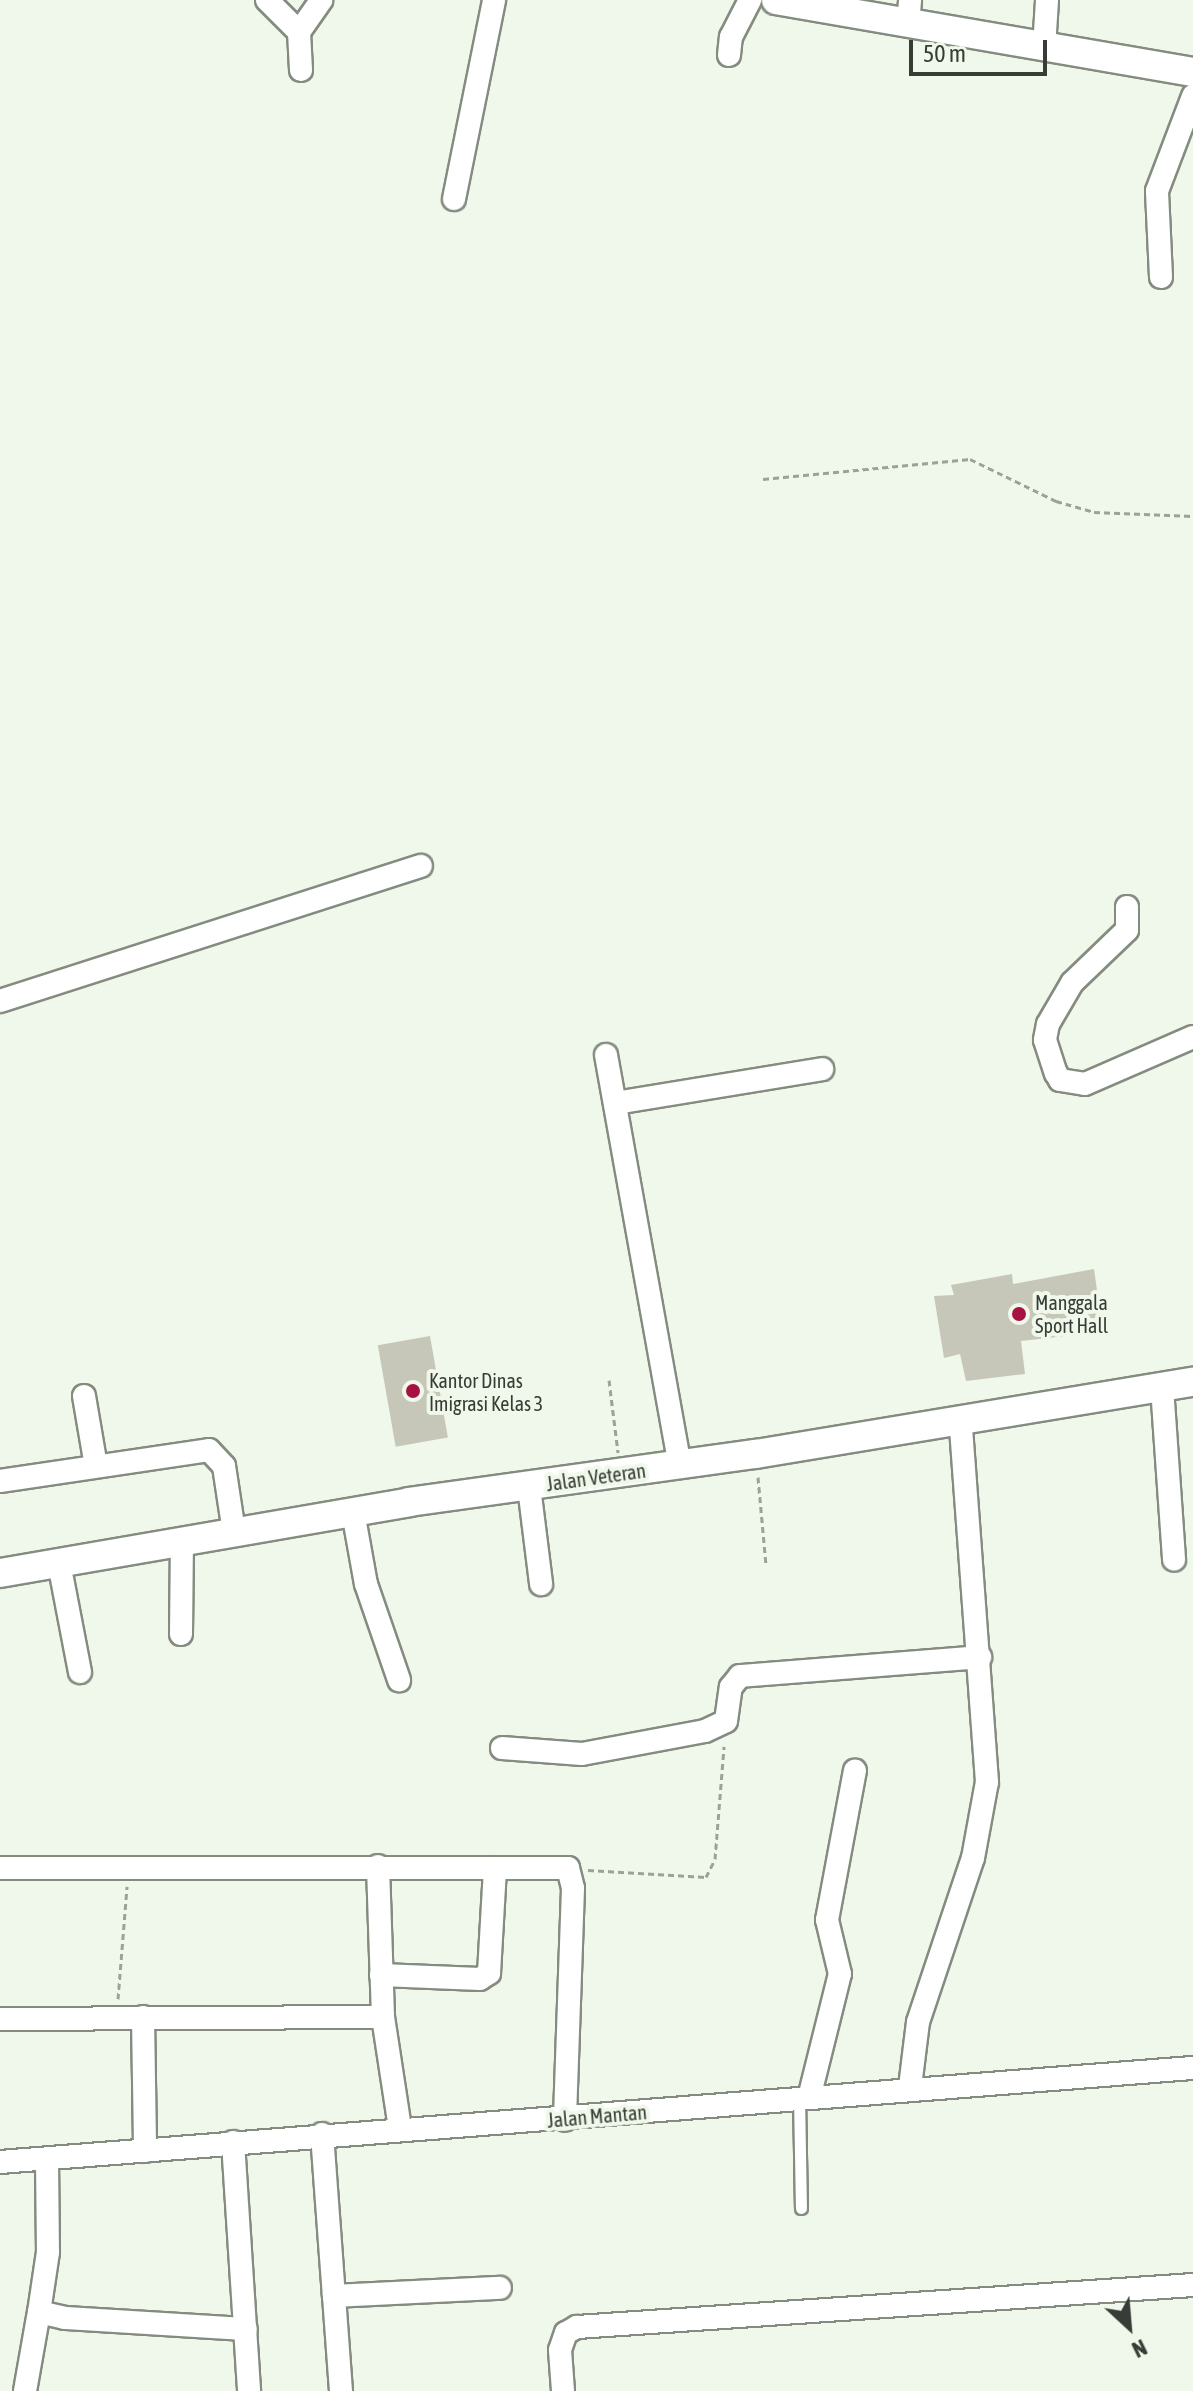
<!DOCTYPE html>
<html>
<head>
<meta charset="utf-8">
<style>
	body { margin:0 }
	#map { position:relative; width:1193px; height:2391px; overflow:hidden; background:#eff8ea; font-family:"Asap Condensed",sans-serif }
	div>[style] { position:absolute }
	.building>* { inset:0; background:#c6c7b8; transform-origin:0 0 }
	.path>* { height:3px; margin-top:-1.5px; transform-origin:0; background:repeating-linear-gradient(90deg,#9ba297 0 6px,transparent 0 10px) }
	.roads { filter:drop-shadow(2px 0 #848c80) drop-shadow(-2px 0 #848c80) drop-shadow(0 2px #848c80) drop-shadow(0 -2px #848c80) }
	.service>* { height:11px; margin:-5.5px; padding:0 5.5px; transform-origin:5.5px; border-radius:5.5px; background:#fff }
	.minor>* { height:22px; margin:-11px; padding:0 11px; transform-origin:11px; border-radius:11px; background:#fff }
	.tertiary>* { height:28px; margin:-14px; padding:0 14px; transform-origin:14px; border-radius:14px; background:#fff }
	.dots>* { width:22px; height:22px; translate:-50% -50%; box-sizing:border-box; border:4px solid #eff8ea; border-radius:50% }
	span { translate:-50% -50%; white-space:nowrap; text-align:center; line-height:1.15; -webkit-text-stroke:8px #eff8ea; paint-order:stroke }
	.poi-label { font-size:20px; color:#383c36 }
	.left { translate:0 -50%; text-align:left }
	.street-label { font-size:20px; color:#383c36 }
	.north { position:absolute; left:1089px; top:2287px; width:80px; height:80px; -webkit-text-stroke:6px #eff8ea; paint-order:stroke; rotate:154deg; font-size:22px; font-weight:700; line-height:32px; text-align:center; color:#383c36 }
	.north::after { content:''; display:block; margin:auto; width:28px; height:36px; background:#383c36; clip-path:polygon(50% 0,100% 100%,50% 72%,0 100%) }
	.scale { position:absolute; left:909px; top:40px; width:138px; height:36px; box-sizing:border-box; border:4px solid #383c36; border-top:0; padding-left:10px; font-size:24px; line-height:28px; white-space:nowrap; color:#383c36; -webkit-text-stroke:6px #eff8ea; paint-order:stroke }
</style>
</head>
<body>
<div id="map">
	<div class="building">
		<div style="clip-path:polygon(1094px 1269px,1103px 1332px,1021px 1341px,1025px 1374px,966px 1381px,960px 1354px,944px 1358px,934px 1296px,954px 1295px,951px 1285px,1012px 1274px,1013px 1284px)"></div>
		<div style="left:430px;top:1336px;width:103px;height:53px;rotate:80deg"></div>
	</div>
	<div class="path">
		<div style="left:763px;top:479px;width:208px;rotate:-5.5deg"></div>
		<div style="left:970px;top:459px;width:96px;rotate:26deg"></div>
		<div style="left:1056px;top:501px;width:40px;rotate:16deg"></div>
		<div style="left:1094px;top:512px;width:99px;rotate:2.3deg"></div>
		<div style="left:609px;top:1380px;width:73px;rotate:82.9deg"></div>
		<div style="left:758px;top:1477px;width:88px;rotate:84.8deg"></div>
		<div style="left:588px;top:1870px;width:118px;rotate:3.4deg"></div>
		<div style="left:706px;top:1877px;width:20px;rotate:-63deg"></div>
		<div style="left:715px;top:1859px;width:113px;rotate:-85.4deg"></div>
		<div style="left:118px;top:1999px;width:113px;rotate:-85.4deg"></div>
	</div>
	<div class="roads">
		<div class="service">
			<div style="left:799px;top:2096px;width:112px;rotate:89deg"></div>
		</div>
		<div class="minor">
			<div style="left:267px;top:0;width:45px;rotate:45deg"></div>
			<div style="left:908px;top:24px;width:24px;rotate:-85deg"></div>
			<div style="left:1044px;top:48px;width:48px;rotate:-86.4deg"></div>
			<div style="left:729px;top:55px;width:18px;rotate:-84deg"></div>
			<div style="left:731px;top:37px;width:42px;rotate:-62.8deg"></div>
			<div style="left:301px;top:70px;width:38px;rotate:-93deg"></div>
			<div style="left:299px;top:32px;width:39px;rotate:-55deg"></div>
			<div style="left:454px;top:199px;width:203px;rotate:-78.6deg"></div>
			<div style="left:1161px;top:277px;width:86px;rotate:-92.7deg"></div>
			<div style="left:1157px;top:191px;width:102px;rotate:-69.2deg"></div>
			<div style="left:1127px;top:907px;width:23px;rotate:90deg"></div>
			<div style="left:1127px;top:930px;width:76px;rotate:136.1deg"></div>
			<div style="left:1072px;top:983px;width:48px;rotate:120.3deg"></div>
			<div style="left:1048px;top:1024px;width:16px;rotate:101deg"></div>
			<div style="left:1045px;top:1040px;width:35px;rotate:72deg"></div>
			<div style="left:1056px;top:1073px;width:8px;rotate:60deg"></div>
			<div style="left:1060px;top:1080px;width:25px;rotate:9deg"></div>
			<div style="left:1085px;top:1084px;width:118px;rotate:-23.5deg"></div>
			<div style="left:0;top:1001px;width:442px;rotate:-17.8deg"></div>
			<div style="left:606px;top:1055px;width:417px;rotate:79.8deg"></div>
			<div style="left:615px;top:1103px;width:210px;rotate:-9.3deg"></div>
			<div style="left:1162px;top:1387px;width:173px;rotate:86deg"></div>
			<div style="left:84px;top:1396px;width:71px;rotate:80.3deg"></div>
			<div style="left:0;top:1481px;width:211px;rotate:-8.4deg"></div>
			<div style="left:209px;top:1450px;width:22px;rotate:47deg"></div>
			<div style="left:224px;top:1466px;width:67px;rotate:81.4deg"></div>
			<div style="left:529px;top:1487px;width:98px;rotate:82.9deg"></div>
			<div style="left:353px;top:1512px;width:73px;rotate:79.8deg"></div>
			<div style="left:366px;top:1584px;width:102px;rotate:71deg"></div>
			<div style="left:59px;top:1563px;width:111px;rotate:79.1deg"></div>
			<div style="left:181px;top:1634px;width:92px;rotate:-89.4deg"></div>
			<div style="left:502px;top:1748px;width:80px;rotate:4.3deg"></div>
			<div style="left:582px;top:1754px;width:125px;rotate:-10.6deg"></div>
			<div style="left:705px;top:1731px;width:23px;rotate:-25deg"></div>
			<div style="left:726px;top:1721px;width:34px;rotate:-82deg"></div>
			<div style="left:731px;top:1687px;width:14px;rotate:-51deg"></div>
			<div style="left:740px;top:1676px;width:241px;rotate:-4.5deg"></div>
			<div style="left:0;top:1868px;width:568px"></div>
			<div style="left:568px;top:1868px;width:21px;rotate:76deg"></div>
			<div style="left:573px;top:1888px;width:232px;rotate:92deg"></div>
			<div style="left:381px;top:1975px;width:99px;rotate:2.3deg"></div>
			<div style="left:480px;top:1979px;width:11px;rotate:-34deg"></div>
			<div style="left:489px;top:1973px;width:105px;rotate:-86.7deg"></div>
			<div style="left:143px;top:2017px;width:134px;rotate:89.1deg"></div>
			<div style="left:383px;top:2017px;width:112px;rotate:81.3deg"></div>
			<div style="left:0;top:2019px;width:383px;rotate:-0.3deg"></div>
			<div style="left:383px;top:2017px;width:151px;rotate:-91.9deg"></div>
			<div style="left:910px;top:2087px;width:65px;rotate:-83deg"></div>
			<div style="left:918px;top:2022px;width:173px;rotate:-71.5deg"></div>
			<div style="left:973px;top:1858px;width:77px;rotate:-79.6deg"></div>
			<div style="left:987px;top:1782px;width:365px;rotate:-94.2deg"></div>
			<div style="left:810px;top:2094px;width:124px;rotate:-76deg"></div>
			<div style="left:840px;top:1974px;width:56px;rotate:-103.5deg"></div>
			<div style="left:827px;top:1920px;width:152px;rotate:-79.4deg"></div>
			<div style="left:322px;top:2134px;width:162px;rotate:85.8deg"></div>
			<div style="left:334px;top:2296px;width:166px;rotate:-2.8deg"></div>
			<div style="left:233px;top:2142px;width:250px;rotate:86.3deg"></div>
			<div style="left:47px;top:2159px;width:93px;rotate:89.4deg"></div>
			<div style="left:48px;top:2252px;width:61px;rotate:98.5deg"></div>
			<div style="left:39px;top:2312px;width:27px;rotate:13deg"></div>
			<div style="left:65px;top:2318px;width:181px;rotate:3.5deg"></div>
			<div style="left:0;top:2162px;width:1197px;rotate:-4.51deg"></div>
			<div style="left:334px;top:2296px;width:95px;rotate:85.8deg"></div>
			<div style="left:25px;top:2391px;width:80px;rotate:-80deg"></div>
			<div style="left:563px;top:2391px;width:41px;rotate:-94.2deg"></div>
			<div style="left:560px;top:2350px;width:18px;rotate:-71deg"></div>
			<div style="left:566px;top:2333px;width:13px;rotate:-29deg"></div>
			<div style="left:577px;top:2327px;width:617px;rotate:-3.9deg"></div>
		</div>
		<div class="tertiary">
			<div style="left:776px;top:0;width:423px;rotate:9.8deg"></div>
			<div style="left:0;top:1573px;width:415px;rotate:-9.8deg"></div>
			<div style="left:409px;top:1502px;width:350px;rotate:-7.9deg"></div>
			<div style="left:756px;top:1454px;width:443px;rotate:-9.4deg"></div>
		</div>
	</div>
	<div class="dots">
		<div style="left:1019px;top:1314px;background:#a81243"></div>
		<div style="left:413px;top:1391px;background:#a81243"></div>
	</div>
	<div class="poi-label">
		<span class="left" style="left:1035px;top:1314px">Manggala<br>Sport Hall</span>
		<span class="left" style="left:429px;top:1392px">Kantor Dinas<br>Imigrasi Kelas 3</span>
	</div>
	<div class="street-label">
		<span style="left:596px;top:1477px;rotate:-8deg">Jalan Veteran</span>
		<span style="left:597px;top:2116px;rotate:-5deg">Jalan Mantan</span>
	</div>
	<div class="north">N</div>
	<div class="scale">50 m</div>
</div>
</body>
</html>
